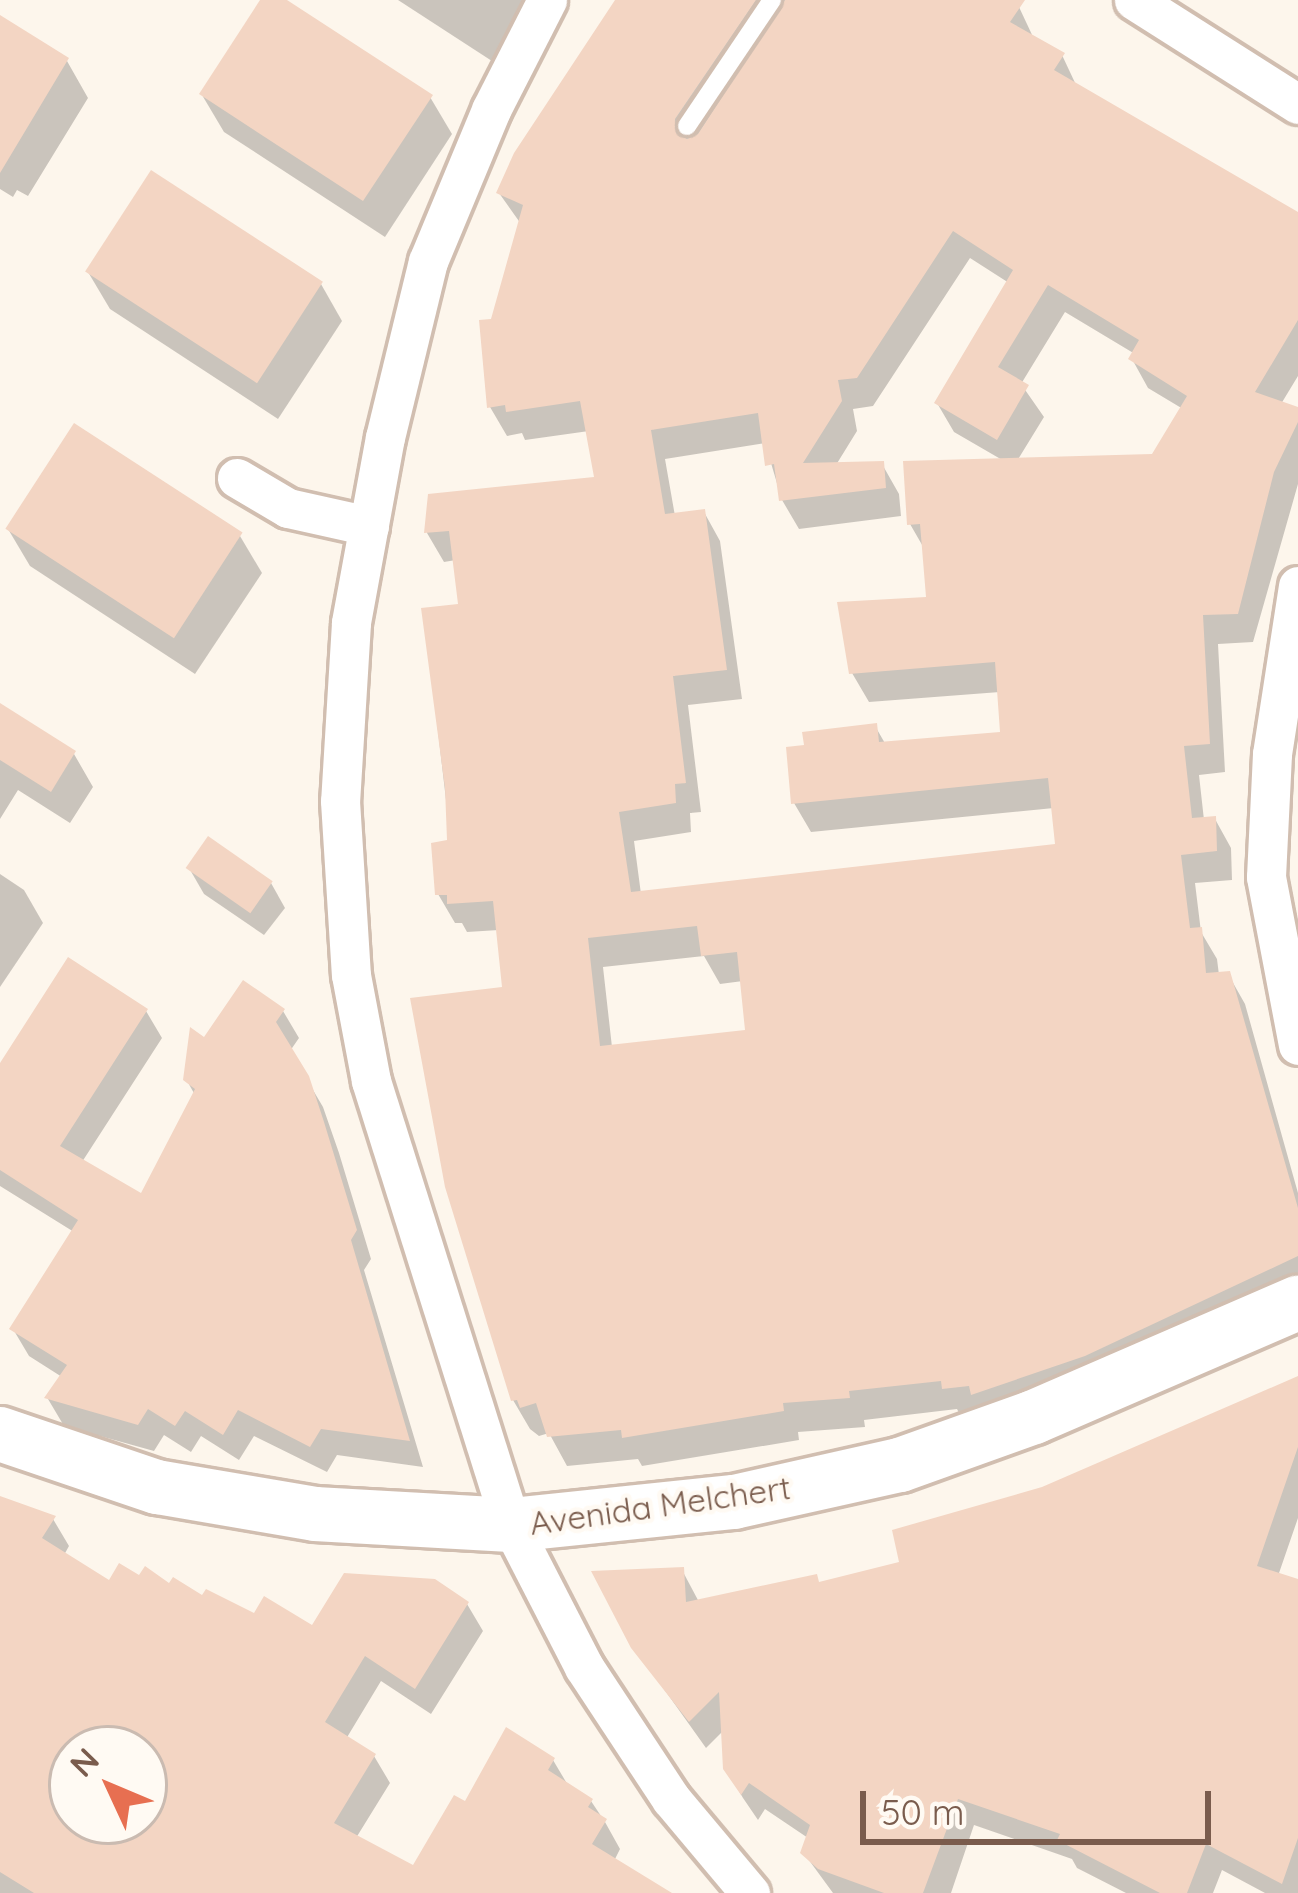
<!DOCTYPE html>
<html>
<head>
<meta charset="utf-8">
<style>
	body { margin:0 }
	#map { position:relative; width:1298px; height:1893px; overflow:hidden; background:#fdf6ec; font-family:Quicksand,sans-serif }
	div>[style] { position:absolute }
	.shadow>* { inset:0; background:#0003 }
	.building>* { inset:0; background:#f3d5c3; transform-origin:0 0 }
	.roads { filter:drop-shadow(3px 0 #d1beb0) drop-shadow(-3px 0 #d1beb0) drop-shadow(0 3px #d1beb0) drop-shadow(0 -3px #d1beb0) }
	.lane>* { height:18px; margin:-9px; padding:0 9px; transform-origin:9px; border-radius:9px; background:#fff }
	.street>* { height:39px; margin:-19.5px; padding:0 19.5px; transform-origin:19.5px; border-radius:19.5px; background:#fff }
	.secondary>* { height:54px; margin:-27px; padding:0 27px; transform-origin:27px; border-radius:27px; background:#fff }
	span { translate:-50% -50%; white-space:nowrap; text-align:center; line-height:1.15; -webkit-text-stroke:9px #fffaf3; paint-order:stroke }
	.street-label { font-size:33px; color:#7a5c4d }
	.north { position:absolute; left:48px; top:1725px; width:120px; height:120px; box-sizing:border-box; background:#fffaf3; border:3px solid #cabbb1; border-radius:50%; rotate:314deg; font-size:33px; font-weight:700; line-height:48px; text-align:center; color:#7a5c4d }
	.north::after { content:''; display:block; margin:auto; width:42px; height:54px; background:#e76f51; clip-path:polygon(50% 0,100% 100%,50% 72%,0 100%) }
	.scale { position:absolute; left:860px; top:1791px; width:351px; height:54px; box-sizing:border-box; border:6px solid #7a5c4d; border-top:0; padding-left:15px; font-size:36px; line-height:42px; white-space:nowrap; color:#7a5c4d; -webkit-text-stroke:9px #fffaf3; paint-order:stroke }
</style>
</head>
<body>
<div id="map">
	<div class="shadow">
		<div style="clip-path:polygon(264px 0,282px 0,430px 97px,452px 134px,385px 237px,224px 132px,202px 95px)"></div>
		<div style="clip-path:polygon(398px 0,536px 0,495px 63px)"></div>
		<div style="clip-path:polygon(evenodd,618px 0,1009px 0,1019px 7px,1034px 39px,1062px 55px,1077px 87px,1298px 220px,1298px 376px,1281px 404px,1298px 410px,1298px 484px,1253px 642px,1218px 644px,1225px 772px,1199px 775px,1204px 820px,1215px 819px,1231px 848px,1232px 880px,1195px 883px,1201px 932px,1217px 959px,1219px 975px,1228px 974px,1245px 1004px,1298px 1193px,1298px 1292px,961px 1417px,957px 1409px,864px 1420px,865px 1427px,798px 1432px,799px 1440px,642px 1466px,638px 1459px,567px 1466px,549px 1433px,539px 1436px,530px 1429px,513px 1400px,506px 990px,499px 930px,467px 932px,462px 923px,455px 923px,438px 894px,451px 843px,424px 611px,462px 607px,456px 560px,444px 562px,427px 533px,431px 497px,598px 479px,589px 431px,525px 440px,522px 433px,507px 436px,490px 407px,494px 322px,521px 224px,499px 193px,618px 0,970px 258px,1009px 283px,937px 403px,954px 432px,1004px 461px,910px 524px,925px 550px,929px 599px,852px 673px,869px 702px,1000px 692px,1003px 734px,886px 745px,875px 726px,794px 803px,811px 832px,1054px 808px,1058px 847px,641px 894px,634px 841px,691px 832px,690px 813px,701px 812px,688px 705px,742px 699px,720px 541px,704px 512px,675px 516px,665px 459px,765px 443px,782px 500px,799px 529px,901px 516px,899px 494px,882px 464px,836px 465px,857px 431px,853px 409px,873px 406px,970px 258px,618px 0,1065px 312px,1135px 354px,1132px 359px,1148px 388px,1183px 409px,1154px 457px,1017px 461px,1044px 417px,1021px 384px,1065px 312px,618px 0,704px 956px,720px 984px,743px 981px,748px 1033px,612px 1047px,603px 967px,704px 956px)"></div>
		<div style="clip-path:polygon(0 19px,67px 61px,88px 98px,28px 196px,17px 190px,13px 197px,0 189px)"></div>
		<div style="clip-path:polygon(88px 272px,321px 284px,342px 321px,278px 419px,110px 309px)"></div>
		<div style="clip-path:polygon(8px 529px,240px 536px,262px 573px,195px 674px,30px 566px)"></div>
		<div style="clip-path:polygon(0 707px,74px 754px,93px 787px,70px 823px,18px 790px,0 819px)"></div>
		<div style="clip-path:polygon(189px 868px,271px 883px,285px 908px,264px 935px,204px 894px)"></div>
		<div style="clip-path:polygon(0 874px,24px 890px,43px 923px,0 987px)"></div>
		<div style="clip-path:polygon(146px 1011px,162px 1038px,82px 1162px,142px 1198px,195px 1095px,186px 1079px,205px 1041px,283px 1011px,299px 1038px,290px 1051px,323px 1107px,339px 1153px,371px 1259px,364px 1270px,423px 1467px,337px 1455px,327px 1472px,254px 1436px,239px 1460px,201px 1436px,191px 1452px,164px 1435px,154px 1451px,64px 1426px,48px 1399px,62px 1377px,29px 1356px,13px 1329px,74px 1232px,0 1186px,0 1068px)"></div>
		<div style="clip-path:polygon(1298px 1379px,1298px 1518px,1278px 1576px,1298px 1583px,1298px 1893px,1265px 1893px,1222px 1870px,1213px 1893px,1126px 1893px,1077px 1868px,1072px 1859px,974px 1825px,951px 1893px,833px 1893px,803px 1852px,808px 1838px,765px 1809px,758px 1820px,743px 1798px,726px 1769px,724px 1730px,706px 1748px,634px 1647px,682px 1570px,699px 1602px,820px 1585px,902px 1564px,1043px 1490px)"></div>
		<div style="clip-path:polygon(evenodd,0 1499px,53px 1519px,69px 1546px,64px 1555px,110px 1584px,140px 1579px,255px 1617px,313px 1629px,467px 1604px,483px 1631px,431px 1714px,381px 1681px,346px 1739px,374px 1756px,390px 1783px,356px 1838px,414px 1869px,466px 1806px,553px 1760px,569px 1787px,591px 1801px,605px 1822px,620px 1849px,615px 1859px,648px 1893px,0 1893px,0 1499px,72px 1749px,144px 1749px,144px 1821px,72px 1821px,72px 1749px)"></div>
	</div>
	<div class="building">
		<div style="clip-path:polygon(260px 0,287px 0,433px 95px,363px 201px,199px 94px)"></div>
		<div style="clip-path:polygon(evenodd,615px 0,756px 0,675px 119px,676px 133px,687px 139px,698px 134px,785px 0,1025px 0,1010px 22px,1065px 53px,1054px 70px,1298px 212px,1298px 320px,1255px 392px,1298px 407px,1298px 422px,1274px 472px,1238px 614px,1203px 615px,1210px 744px,1184px 746px,1192px 818px,1216px 816px,1217px 851px,1181px 855px,1190px 928px,1202px 927px,1206px 973px,1230px 971px,1298px 1208px,1298px 1256px,1085px 1356px,971px 1395px,969px 1386px,942px 1389px,941px 1381px,849px 1391px,850px 1398px,783px 1403px,784px 1411px,622px 1438px,621px 1430px,547px 1437px,536px 1403px,520px 1408px,517px 1400px,511px 1401px,445px 1187px,410px 998px,502px 987px,493px 901px,447px 904px,447px 895px,435px 895px,431px 843px,447px 840px,445px 788px,421px 608px,458px 604px,449px 531px,424px 533px,428px 494px,594px 477px,580px 401px,506px 412px,505px 405px,487px 408px,479px 320px,491px 319px,523px 205px,496px 193px,514px 153px,615px 0,953px 231px,1013px 270px,934px 403px,997px 440px,1029px 385px,998px 367px,1048px 285px,1139px 340px,1128px 359px,1187px 396px,1152px 454px,903px 461px,907px 525px,920px 524px,926px 597px,837px 602px,849px 674px,995px 662px,1000px 732px,879px 742px,877px 723px,802px 732px,804px 745px,786px 747px,791px 804px,1048px 778px,1055px 844px,631px 892px,619px 812px,676px 803px,675px 784px,686px 783px,673px 676px,727px 670px,705px 509px,665px 514px,651px 430px,758px 413px,765px 466px,774px 464px,779px 501px,886px 488px,884px 461px,803px 463px,842px 401px,838px 380px,857px 378px,953px 231px,615px 0,697px 926px,701px 956px,737px 952px,745px 1030px,600px 1046px,588px 938px,697px 926px)"></div>
		<div style="clip-path:polygon(0 15px,69px 58px,0 173px)"></div>
		<div style="left:151px;top:170px;width:205px;height:121px;rotate:33deg"></div>
		<div style="left:74px;top:423px;width:201px;height:126px;rotate:33deg"></div>
		<div style="clip-path:polygon(0 703px,76px 751px,51px 792px,0 760px)"></div>
		<div style="left:208px;top:836px;width:79px;height:39px;rotate:35deg"></div>
		<div style="clip-path:polygon(68px 957px,148px 1009px,60px 1146px,141px 1193px,195px 1089px,183px 1080px,190px 1027px,204px 1037px,243px 980px,285px 1009px,276px 1022px,309px 1076px,324px 1122px,357px 1230px,351px 1240px,410px 1441px,321px 1429px,310px 1447px,238px 1410px,223px 1435px,185px 1411px,175px 1426px,148px 1409px,138px 1425px,44px 1398px,67px 1365px,9px 1329px,78px 1220px,0 1170px,0 1063px)"></div>
		<div style="clip-path:polygon(1298px 1376px,1298px 1447px,1257px 1566px,1298px 1579px,1298px 1838px,1282px 1884px,1206px 1844px,1187px 1893px,1160px 1893px,1057px 1840px,1060px 1834px,958px 1799px,923px 1893px,884px 1893px,818px 1869px,800px 1853px,810px 1825px,749px 1783px,741px 1795px,723px 1769px,719px 1692px,689px 1722px,631px 1648px,591px 1571px,684px 1567px,686px 1602px,817px 1574px,819px 1582px,899px 1562px,892px 1530px,1042px 1487px)"></div>
		<div style="clip-path:polygon(evenodd,0 1496px,56px 1516px,42px 1538px,109px 1580px,119px 1563px,139px 1575px,145px 1566px,169px 1583px,173px 1577px,202px 1595px,206px 1589px,254px 1613px,264px 1596px,312px 1625px,344px 1573px,435px 1579px,469px 1602px,415px 1689px,365px 1656px,325px 1722px,376px 1754px,334px 1823px,413px 1865px,454px 1795px,465px 1801px,506px 1727px,555px 1758px,548px 1770px,593px 1799px,588px 1807px,607px 1819px,592px 1844px,672px 1893px,34px 1893px,0 1872px,0 1496px,72px 1749px,144px 1749px,144px 1821px,72px 1821px,72px 1811px,49px 1797px,72px 1760px,72px 1749px)"></div>
	</div>
	<div class="roads">
		<div class="lane">
			<div style="left:687px;top:126px;width:152px;rotate:-56deg"></div>
		</div>
		<div class="street">
			<div style="left:547px;top:0;width:123px;rotate:117deg"></div>
			<div style="left:491px;top:110px;width:164px;rotate:112.6deg"></div>
			<div style="left:428px;top:261px;width:181px;rotate:103.7deg"></div>
			<div style="left:385px;top:437px;width:189px;rotate:100.4deg"></div>
			<div style="left:351px;top:623px;width:178px;rotate:93.5deg"></div>
			<div style="left:340px;top:801px;width:174px;rotate:86.4deg"></div>
			<div style="left:351px;top:975px;width:108px;rotate:79.3deg"></div>
			<div style="left:371px;top:1081px;width:466px;rotate:72.5deg"></div>
			<div style="left:511px;top:1525px;width:160px;rotate:62.8deg"></div>
			<div style="left:584px;top:1667px;width:158px;rotate:56.6deg"></div>
			<div style="left:671px;top:1799px;width:123px;rotate:50deg"></div>
			<div style="left:1134px;top:0;width:194px;rotate:32.4deg"></div>
			<div style="left:237px;top:478px;width:59px;rotate:30.5deg"></div>
			<div style="left:288px;top:508px;width:83px;rotate:12.5deg"></div>
			<div style="left:1298px;top:586px;width:170px;rotate:98.8deg"></div>
			<div style="left:1272px;top:754px;width:123px;rotate:92.8deg"></div>
			<div style="left:1266px;top:877px;width:171px;rotate:79.2deg"></div>
		</div>
		<div class="secondary">
			<div style="left:0;top:1434px;width:166px;rotate:18.7deg"></div>
			<div style="left:157px;top:1487px;width:160px;rotate:9.7deg"></div>
			<div style="left:315px;top:1514px;width:196px;rotate:3.2deg"></div>
			<div style="left:511px;top:1525px;width:224px;rotate:-5.9deg"></div>
			<div style="left:734px;top:1502px;width:170px;rotate:-12.6deg"></div>
			<div style="left:900px;top:1465px;width:142px;rotate:-19.7deg"></div>
			<div style="left:1034px;top:1417px;width:288px;rotate:-23.4deg"></div>
		</div>
	</div>
	<div class="street-label">
		<span style="left:660px;top:1505px;rotate:-8deg">Avenida Melchert</span>
	</div>
	<div class="north">N</div>
	<div class="scale">50 m</div>
</div>
</body>
</html>
